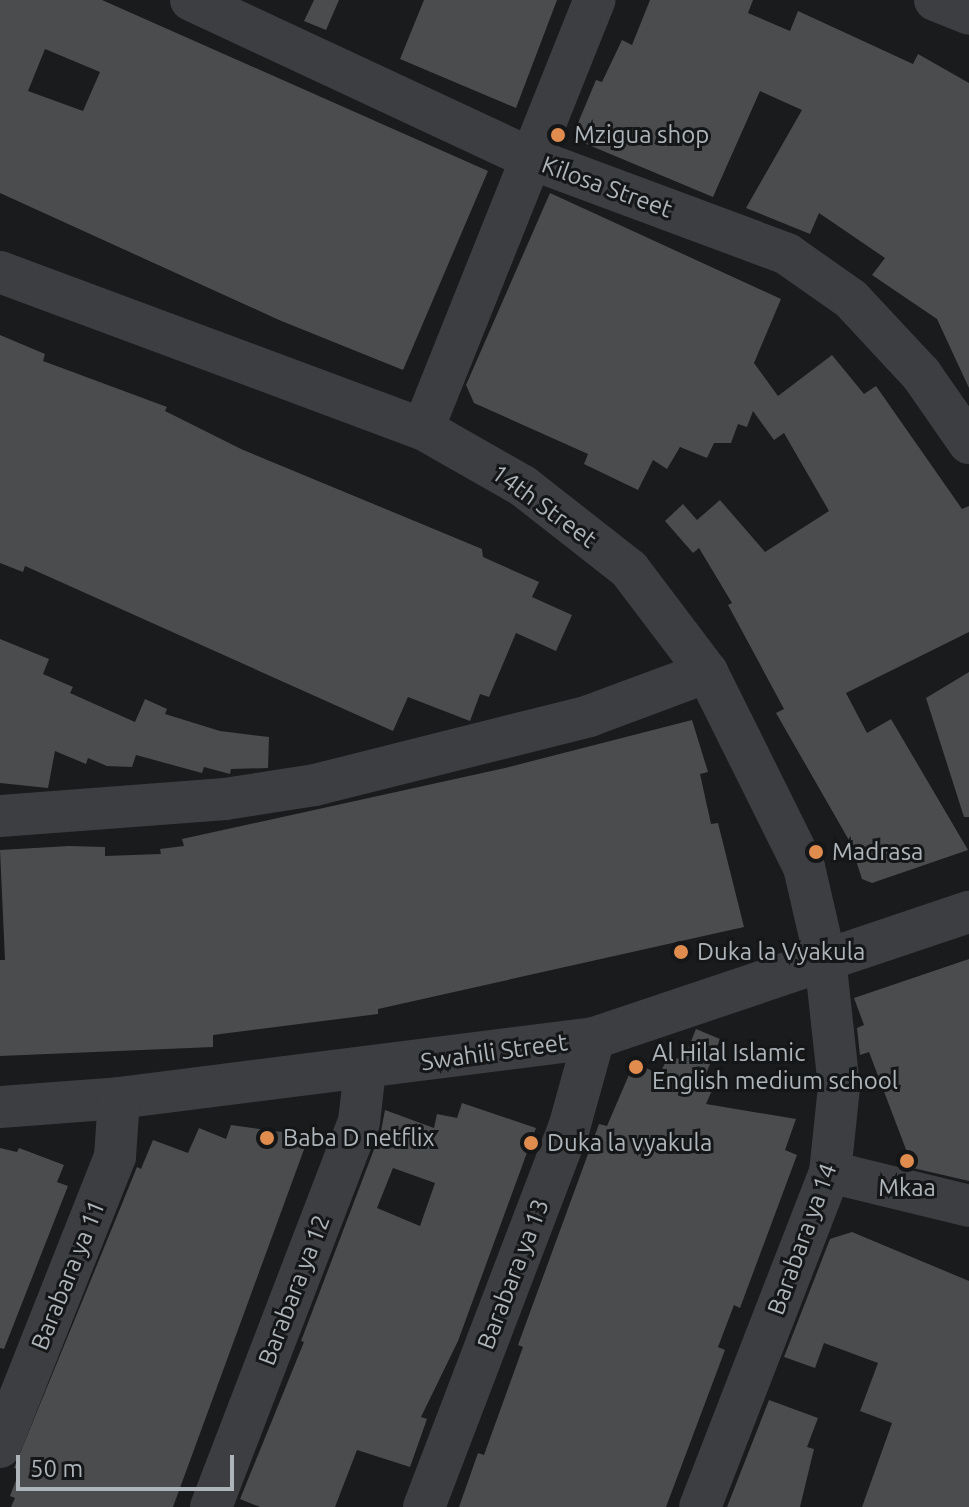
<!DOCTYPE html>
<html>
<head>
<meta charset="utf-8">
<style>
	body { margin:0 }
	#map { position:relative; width:969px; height:1507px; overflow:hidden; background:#1a1b1c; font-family:Ubuntu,sans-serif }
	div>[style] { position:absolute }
	.building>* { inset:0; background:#4a4c4e }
	.minor>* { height:42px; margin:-21px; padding:0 21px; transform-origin:21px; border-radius:21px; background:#3c3e41 }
	.dots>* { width:22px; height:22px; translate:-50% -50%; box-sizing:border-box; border:4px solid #151617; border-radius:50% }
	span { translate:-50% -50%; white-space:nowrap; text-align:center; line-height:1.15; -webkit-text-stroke:6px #151617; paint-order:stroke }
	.poi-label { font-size:24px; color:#aeb5ba }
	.left { translate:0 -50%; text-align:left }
	.street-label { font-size:24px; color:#aeb5ba }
	.scale { position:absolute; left:16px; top:1455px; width:218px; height:36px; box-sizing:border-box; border:4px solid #aeb5ba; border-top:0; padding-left:10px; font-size:24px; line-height:28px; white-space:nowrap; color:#aeb5ba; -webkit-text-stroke:6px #151617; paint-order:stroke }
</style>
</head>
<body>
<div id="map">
	<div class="building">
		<div style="clip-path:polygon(evenodd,0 0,102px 0,488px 171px,403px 370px,279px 320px,0 193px,0 0,45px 49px,100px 72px,83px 111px,28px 91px,45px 49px)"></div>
		<div style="clip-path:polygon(314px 0,339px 0,326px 30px,304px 21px)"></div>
		<div style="clip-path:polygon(424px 0,557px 0,516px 108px,400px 59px)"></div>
		<div style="clip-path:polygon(650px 0,753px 0,748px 13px,790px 31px,798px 11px,913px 64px,918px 54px,969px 83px,969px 388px,937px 319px,872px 275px,885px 258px,819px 213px,810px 234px,746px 208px,802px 110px,760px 91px,713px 197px,584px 143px,578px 123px,596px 80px,602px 82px,622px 40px,632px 45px)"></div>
		<div style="clip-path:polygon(550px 193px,781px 299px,754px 363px,778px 396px,832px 355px,864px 394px,876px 386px,962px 509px,969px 506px,969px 632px,846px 693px,867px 733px,891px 719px,968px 850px,872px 883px,862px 879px,850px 842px,776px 713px,784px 709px,728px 605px,732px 603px,699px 548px,693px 553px,665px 521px,683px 504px,697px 520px,720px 500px,765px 552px,829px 511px,784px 433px,774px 440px,753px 411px,747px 427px,738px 424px,731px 443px,714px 443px,707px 458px,680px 447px,667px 469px,653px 460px,638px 490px,584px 464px,588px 454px,474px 403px,466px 385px)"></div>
		<div style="clip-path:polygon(0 335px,45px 354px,43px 361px,167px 407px,165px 411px,241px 449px,482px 549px,483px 557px,539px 582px,532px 597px,572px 615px,556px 651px,516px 633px,489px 697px,480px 694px,470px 721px,408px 697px,393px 731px,25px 566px,23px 572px,0 563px)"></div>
		<div style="clip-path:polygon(0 639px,49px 659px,43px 674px,73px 687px,70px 693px,135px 722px,145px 699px,167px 709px,165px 714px,220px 731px,269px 737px,268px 768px,231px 769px,230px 774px,204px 767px,202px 773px,136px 755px,132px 767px,107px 766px,88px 758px,86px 764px,55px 751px,48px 788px,0 783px)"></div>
		<div style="clip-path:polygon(969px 672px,969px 817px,964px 817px,926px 698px)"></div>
		<div style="clip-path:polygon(692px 720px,708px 772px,700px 774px,711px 824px,718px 823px,744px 927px,378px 1009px,378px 1014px,213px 1035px,213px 1047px,0 1056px,0 960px,5px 960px,0 850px,69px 846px,105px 847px,105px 856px,161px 854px,160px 849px,184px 846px,182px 839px,505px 768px)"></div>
		<div style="clip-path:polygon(969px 959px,969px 1181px,913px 1168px,869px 1052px,860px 1055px,857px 1028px,864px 1025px,854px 998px)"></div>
		<div style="clip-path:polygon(696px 1029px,720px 1039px,706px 1074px,717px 1079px,706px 1104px,796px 1119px,785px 1150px,797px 1155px,740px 1308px,734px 1305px,718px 1347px,725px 1350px,666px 1507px,459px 1507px,478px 1453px,484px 1455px,523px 1347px,518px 1345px,599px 1124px,607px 1126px,634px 1063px,660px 1074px,669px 1054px,683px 1061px)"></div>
		<div style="clip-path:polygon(evenodd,462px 1103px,536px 1128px,458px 1341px,421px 1417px,427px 1419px,410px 1467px,357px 1450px,335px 1507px,260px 1507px,240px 1499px,304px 1342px,301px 1341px,381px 1131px,385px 1110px,434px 1128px,437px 1114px,457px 1118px,462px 1103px,393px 1168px,435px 1183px,420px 1226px,377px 1208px,393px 1168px)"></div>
		<div style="clip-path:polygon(231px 1125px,297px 1134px,306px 1144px,173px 1507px,11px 1507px,15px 1498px,10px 1496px,20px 1470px,14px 1468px,137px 1167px,141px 1169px,153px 1140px,188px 1153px,199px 1128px,226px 1139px)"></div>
		<div style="clip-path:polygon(0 1148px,17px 1152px,19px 1148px,64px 1165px,57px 1182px,68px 1186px,4px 1349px,0 1348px)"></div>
		<div style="clip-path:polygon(852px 1232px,969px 1281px,969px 1507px,862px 1507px,892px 1423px,860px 1411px,878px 1363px,824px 1343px,815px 1368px,784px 1357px,830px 1239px)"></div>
		<div style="clip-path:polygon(769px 1400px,818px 1418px,807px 1447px,814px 1449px,800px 1507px,727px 1507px)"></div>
	</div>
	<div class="minor">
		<div style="left:191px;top:0;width:376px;rotate:25deg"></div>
		<div style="left:532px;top:159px;width:272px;rotate:20.4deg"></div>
		<div style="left:787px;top:254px;width:78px;rotate:35.1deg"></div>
		<div style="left:851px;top:299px;width:103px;rotate:47deg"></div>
		<div style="left:921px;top:374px;width:84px;rotate:55.2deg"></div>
		<div style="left:935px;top:0;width:37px;rotate:22deg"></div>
		<div style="left:0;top:272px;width:451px;rotate:20.4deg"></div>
		<div style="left:423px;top:429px;width:115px;rotate:29.7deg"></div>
		<div style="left:523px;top:486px;width:135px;rotate:38.1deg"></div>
		<div style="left:629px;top:569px;width:129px;rotate:52.9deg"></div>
		<div style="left:707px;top:672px;width:218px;rotate:63.6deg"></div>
		<div style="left:804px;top:867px;width:93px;rotate:77deg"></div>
		<div style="left:825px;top:958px;width:130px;rotate:83.8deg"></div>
		<div style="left:839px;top:1087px;width:85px;rotate:96deg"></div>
		<div style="left:830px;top:1172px;width:359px;rotate:111.2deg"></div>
		<div style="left:423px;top:429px;width:462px;rotate:-68.2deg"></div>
		<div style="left:0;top:816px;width:226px;rotate:-4.3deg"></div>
		<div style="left:225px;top:799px;width:91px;rotate:-8.8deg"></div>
		<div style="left:315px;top:785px;width:283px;rotate:-14.1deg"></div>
		<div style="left:589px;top:716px;width:126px;rotate:-20.4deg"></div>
		<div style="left:0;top:1107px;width:119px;rotate:-4.3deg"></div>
		<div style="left:119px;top:1098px;width:479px;rotate:-7.2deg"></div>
		<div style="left:594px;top:1038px;width:396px;rotate:-18.6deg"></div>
		<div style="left:830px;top:1172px;width:143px;rotate:13.7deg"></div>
		<div style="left:0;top:1447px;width:312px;rotate:-68.4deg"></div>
		<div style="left:115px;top:1157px;width:59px;rotate:-86.1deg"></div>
		<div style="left:211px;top:1507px;width:412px;rotate:-69deg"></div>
		<div style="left:359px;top:1122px;width:53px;rotate:-83.5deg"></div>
		<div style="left:424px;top:1507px;width:406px;rotate:-69.1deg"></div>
		<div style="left:569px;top:1128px;width:93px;rotate:-74.5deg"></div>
	</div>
	<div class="dots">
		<div style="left:558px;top:135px;background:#e08c4f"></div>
		<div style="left:816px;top:852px;background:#e08c4f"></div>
		<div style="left:681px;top:952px;background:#e08c4f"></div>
		<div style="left:636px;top:1067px;background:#e08c4f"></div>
		<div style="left:267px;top:1138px;background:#e08c4f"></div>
		<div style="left:531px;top:1143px;background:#e08c4f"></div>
		<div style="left:907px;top:1161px;background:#e08c4f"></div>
	</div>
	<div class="poi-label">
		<span class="left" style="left:574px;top:135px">Mzigua shop</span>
		<span class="left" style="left:832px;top:852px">Madrasa</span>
		<span class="left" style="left:697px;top:952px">Duka la Vyakula</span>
		<span class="left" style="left:652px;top:1067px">Al Hilal Islamic<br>English medium school</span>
		<span class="left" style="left:283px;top:1138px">Baba D netflix</span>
		<span class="left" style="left:547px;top:1143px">Duka la vyakula</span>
		<span style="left:907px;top:1188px">Mkaa</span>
	</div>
	<div class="street-label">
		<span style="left:607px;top:187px;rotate:20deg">Kilosa Street</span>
		<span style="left:544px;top:506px;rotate:36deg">14th Street</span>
		<span style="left:494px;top:1052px;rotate:-8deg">Swahili Street</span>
		<span style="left:802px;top:1239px;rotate:-70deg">Barabara ya 14</span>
		<span style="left:513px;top:1274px;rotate:-69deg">Barabara ya 13</span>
		<span style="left:68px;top:1275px;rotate:-68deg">Barabara ya 11</span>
		<span style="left:294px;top:1290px;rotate:-69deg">Barabara ya 12</span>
	</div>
	<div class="scale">50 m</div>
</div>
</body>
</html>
